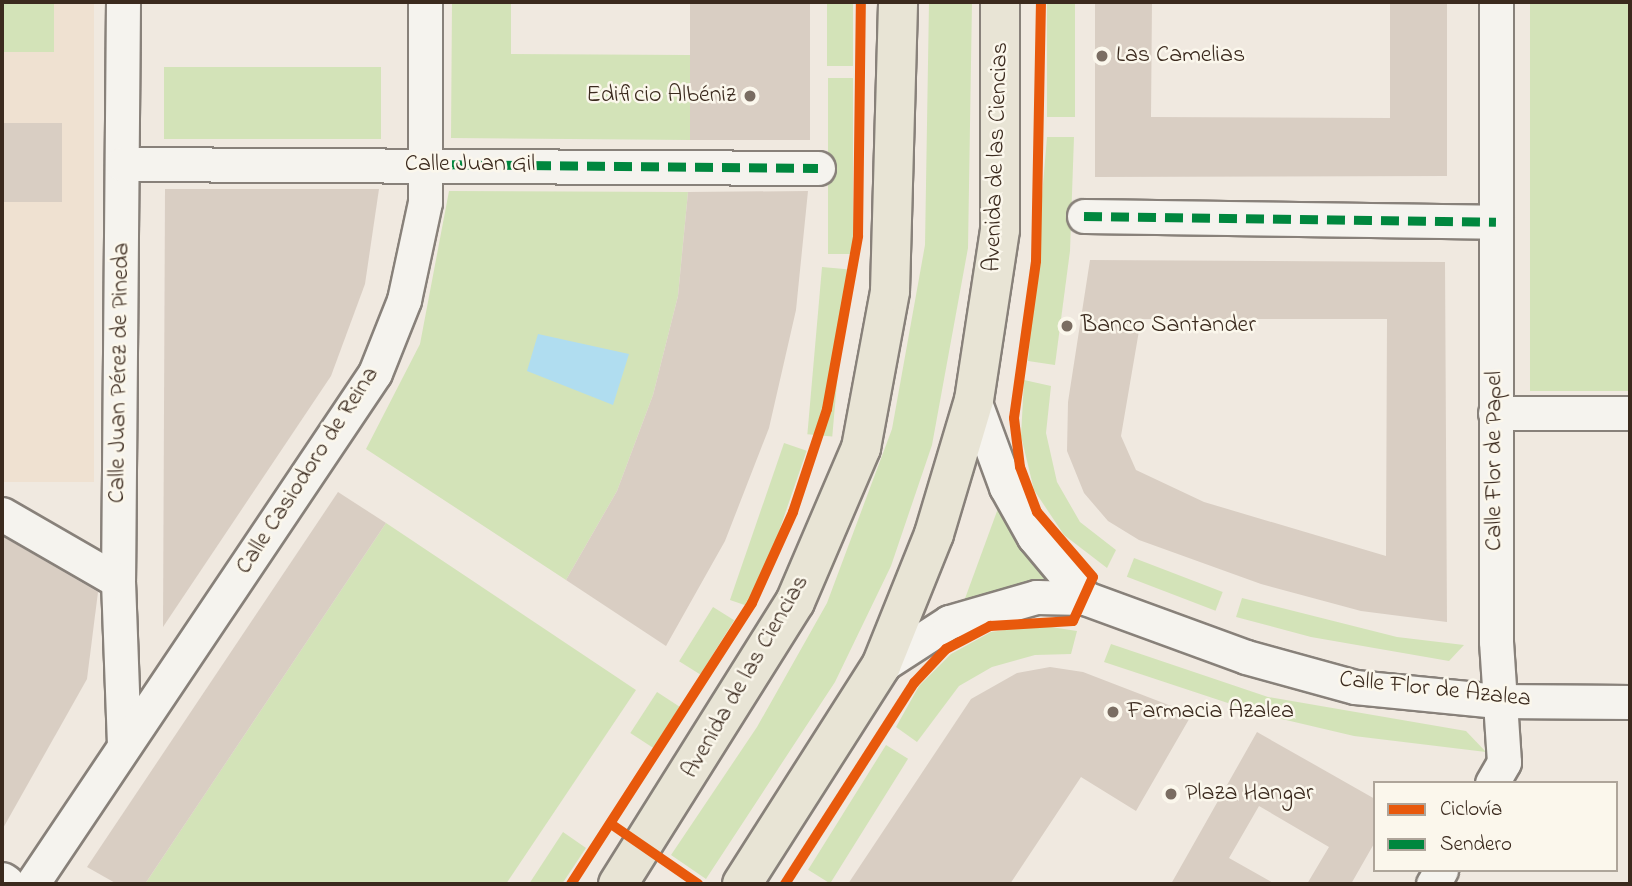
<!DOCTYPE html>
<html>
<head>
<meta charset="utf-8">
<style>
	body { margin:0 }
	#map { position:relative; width:1632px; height:886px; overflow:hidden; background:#f0e9e0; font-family:"Indie Flower",sans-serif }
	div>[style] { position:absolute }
	.built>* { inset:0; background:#efe1d1; transform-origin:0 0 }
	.green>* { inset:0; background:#d3e3b8; transform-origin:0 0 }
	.water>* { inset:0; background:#b0ddf0 }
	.building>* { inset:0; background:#d9cec3; transform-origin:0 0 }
	.roads { filter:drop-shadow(2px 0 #88817a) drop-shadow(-2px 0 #88817a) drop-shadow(0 2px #88817a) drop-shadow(0 -2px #88817a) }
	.street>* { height:33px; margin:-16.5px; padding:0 16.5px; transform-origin:16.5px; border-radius:16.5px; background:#f5f3ee }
	.secondary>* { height:38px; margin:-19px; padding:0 19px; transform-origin:19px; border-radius:19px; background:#f5f3ee }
	.primary>* { height:38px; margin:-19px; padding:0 19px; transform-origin:19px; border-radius:19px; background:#e8e4d5 }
	.quiet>* { height:9px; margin-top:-4.5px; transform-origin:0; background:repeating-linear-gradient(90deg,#00873e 0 18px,transparent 0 27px) }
	.cycleway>* { height:10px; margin:-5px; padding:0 5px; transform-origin:5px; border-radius:5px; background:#e8590c }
	.dots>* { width:19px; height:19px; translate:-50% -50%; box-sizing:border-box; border:4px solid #fbf7ec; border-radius:50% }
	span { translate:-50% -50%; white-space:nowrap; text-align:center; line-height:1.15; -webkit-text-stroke:5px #fbf7ec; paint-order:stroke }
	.poi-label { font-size:24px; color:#3b2a1e }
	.left { translate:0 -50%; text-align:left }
	.right { translate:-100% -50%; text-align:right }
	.street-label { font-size:24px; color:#3b2a1e }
	.frame { position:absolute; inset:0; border:4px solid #3b2a1e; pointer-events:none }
	.legend { position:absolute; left:1373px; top:781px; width:245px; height:91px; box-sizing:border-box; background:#fbf7ec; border:2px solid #aea59a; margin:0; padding:9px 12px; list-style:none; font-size:21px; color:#3b2a1e }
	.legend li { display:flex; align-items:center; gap:14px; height:35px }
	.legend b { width:35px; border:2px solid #aea59a }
</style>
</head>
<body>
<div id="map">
	<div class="built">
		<div style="left:2px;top:2px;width:92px;height:480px"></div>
	</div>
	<div class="green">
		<div style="left:2px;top:2px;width:52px;height:50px"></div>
		<div style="clip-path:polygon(452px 2px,511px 2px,511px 54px,690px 55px,690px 140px,451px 138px)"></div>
		<div style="left:827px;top:2px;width:26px;height:64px"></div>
		<div style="clip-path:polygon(929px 2px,972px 2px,968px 248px,932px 445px,891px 566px,835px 682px,706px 879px,671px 855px,757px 727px,827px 603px,892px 429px,925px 245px)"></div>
		<div style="left:1047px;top:2px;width:28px;height:115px"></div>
		<div style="left:1530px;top:2px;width:100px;height:389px"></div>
		<div style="left:164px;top:67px;width:217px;height:72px"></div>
		<div style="left:828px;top:78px;width:25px;height:176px"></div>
		<div style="clip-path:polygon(1047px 137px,1074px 137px,1070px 251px,1055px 365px,1028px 361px)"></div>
		<div style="clip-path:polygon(449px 191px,688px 192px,678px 296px,653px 395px,617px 491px,566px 580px,366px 449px,420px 344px)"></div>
		<div style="left:822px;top:267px;width:25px;height:168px;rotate:5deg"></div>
		<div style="clip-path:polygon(1024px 380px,1051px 386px,1046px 433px,1057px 482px,1080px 522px,1116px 550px,1107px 568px,1064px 535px,1034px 490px,1021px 436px)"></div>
		<div style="left:784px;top:443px;width:24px;height:166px;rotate:19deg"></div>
		<div style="clip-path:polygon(1000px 503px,1069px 590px,963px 604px)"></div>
		<div style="clip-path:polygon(386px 523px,636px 690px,506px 884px,145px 884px)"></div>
		<div style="left:1134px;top:558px;width:95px;height:20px;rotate:21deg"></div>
		<div style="clip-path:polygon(1242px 598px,1397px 637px,1464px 645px,1449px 661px,1311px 637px,1236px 617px)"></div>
		<div style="left:713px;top:607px;width:25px;height:64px;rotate:32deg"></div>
		<div style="clip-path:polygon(1038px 625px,1077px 631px,1071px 654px,1035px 655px,992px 667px,959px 686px,917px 742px,896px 727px,919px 686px,951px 654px,991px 632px)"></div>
		<div style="clip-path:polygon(1111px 644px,1268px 697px,1466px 731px,1486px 752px,1354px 736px,1261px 714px,1104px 662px)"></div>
		<div style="left:657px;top:692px;width:27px;height:49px;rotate:33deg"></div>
		<div style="left:886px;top:745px;width:26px;height:147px;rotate:32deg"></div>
		<div style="clip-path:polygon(563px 832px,586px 848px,562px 884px,529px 884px)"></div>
	</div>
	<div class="water">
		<div style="clip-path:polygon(538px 334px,629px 354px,613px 405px,527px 371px)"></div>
	</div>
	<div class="building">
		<div style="left:690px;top:2px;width:120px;height:138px"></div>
		<div style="clip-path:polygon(1095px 2px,1152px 2px,1151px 117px,1390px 118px,1390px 2px,1447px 2px,1447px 176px,1095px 177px)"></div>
		<div style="left:2px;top:123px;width:60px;height:79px"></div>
		<div style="clip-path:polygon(165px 189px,379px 189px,365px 284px,331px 376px,163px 627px)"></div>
		<div style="clip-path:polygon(808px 191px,796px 310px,769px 428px,725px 541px,666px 646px,566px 580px,617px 491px,653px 395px,678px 296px,688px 192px)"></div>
		<div style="clip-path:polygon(evenodd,1090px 260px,1445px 262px,1447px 622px,1361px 611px,1261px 584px,1139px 540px,1108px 521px,1084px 493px,1067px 451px,1068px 402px,1090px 260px,1141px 319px,1387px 319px,1386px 556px,1204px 502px,1136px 470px,1121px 436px,1141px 319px)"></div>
		<div style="clip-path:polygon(338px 492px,386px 523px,145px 884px,117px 884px,87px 867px)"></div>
		<div style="clip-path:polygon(2px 536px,98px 592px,87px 679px,2px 830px)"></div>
		<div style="clip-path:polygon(1050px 667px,1083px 672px,1192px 714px,1136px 811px,1081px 777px,1010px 884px,848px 884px,971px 699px,1017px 673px)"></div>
		<div style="clip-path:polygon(1257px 732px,1375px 799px,1375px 842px,1351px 884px,1307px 884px,1329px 847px,1259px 806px,1229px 858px,1275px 884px,1171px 884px)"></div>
	</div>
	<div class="roads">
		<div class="street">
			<div style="left:123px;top:2px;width:579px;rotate:90.49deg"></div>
			<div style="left:118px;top:581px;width:163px;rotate:87.9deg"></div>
			<div style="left:122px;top:164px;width:696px;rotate:0.33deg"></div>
			<div style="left:1084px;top:216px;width:412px;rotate:0.8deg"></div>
			<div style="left:974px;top:400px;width:93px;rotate:69.8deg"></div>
			<div style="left:1006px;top:487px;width:57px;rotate:60.8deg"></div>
			<div style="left:1034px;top:537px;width:80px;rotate:50.1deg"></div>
			<div style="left:1495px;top:413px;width:135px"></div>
			<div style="left:2px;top:514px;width:134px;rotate:30deg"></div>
			<div style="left:881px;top:666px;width:81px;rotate:-32.9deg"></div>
			<div style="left:949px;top:622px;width:91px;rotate:-16deg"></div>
			<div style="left:1036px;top:597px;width:49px;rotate:1.2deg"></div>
			<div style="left:1085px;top:598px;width:171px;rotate:20.1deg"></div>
			<div style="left:1246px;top:657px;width:113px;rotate:15.4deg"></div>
			<div style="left:1355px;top:687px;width:143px;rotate:5.6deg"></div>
			<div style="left:1497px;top:701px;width:133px;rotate:0.4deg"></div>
			<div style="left:1492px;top:783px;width:24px;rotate:-60deg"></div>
			<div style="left:1504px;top:762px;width:121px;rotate:-93.8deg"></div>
			<div style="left:1496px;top:641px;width:639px;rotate:-90deg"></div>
			<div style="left:32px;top:884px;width:615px;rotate:-56.13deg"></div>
			<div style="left:375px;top:373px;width:79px;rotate:-68.3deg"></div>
			<div style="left:404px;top:300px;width:100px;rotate:-77.9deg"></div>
			<div style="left:425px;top:202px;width:200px;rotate:-90deg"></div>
			<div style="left:1433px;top:884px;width:16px;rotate:-60deg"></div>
		</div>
		<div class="secondary">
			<div style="left:2px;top:882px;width:4px;rotate:34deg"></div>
		</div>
		<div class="primary">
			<div style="left:618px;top:884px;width:333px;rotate:-57.9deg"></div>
			<div style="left:795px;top:602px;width:168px;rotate:-66.8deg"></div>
			<div style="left:861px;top:448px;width:160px;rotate:-79.5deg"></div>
			<div style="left:890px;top:291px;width:289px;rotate:-88.4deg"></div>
			<div style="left:742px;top:884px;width:259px;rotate:-57.5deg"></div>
			<div style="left:881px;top:666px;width:142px;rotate:-68.1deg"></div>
			<div style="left:934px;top:534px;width:140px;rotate:-73.4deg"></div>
			<div style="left:974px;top:400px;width:172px;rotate:-81.3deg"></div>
			<div style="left:1000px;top:230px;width:228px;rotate:-90deg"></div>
		</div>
	</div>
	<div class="quiet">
		<div style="left:425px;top:164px;width:393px;rotate:0.6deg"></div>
		<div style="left:1084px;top:216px;width:412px;rotate:0.8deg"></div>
	</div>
	<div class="cycleway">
		<div style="left:611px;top:824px;width:106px;rotate:34.6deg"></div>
		<div style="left:571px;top:884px;width:334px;rotate:-57.2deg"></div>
		<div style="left:752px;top:603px;width:100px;rotate:-65.7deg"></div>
		<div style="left:793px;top:512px;width:108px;rotate:-71.7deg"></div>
		<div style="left:827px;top:409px;width:176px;rotate:-79.8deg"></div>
		<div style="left:858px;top:236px;width:234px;rotate:-89.3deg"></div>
		<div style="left:785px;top:884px;width:239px;rotate:-57.3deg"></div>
		<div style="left:914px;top:683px;width:47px;rotate:-46.7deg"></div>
		<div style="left:946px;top:649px;width:50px;rotate:-27.6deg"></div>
		<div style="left:990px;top:626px;width:83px;rotate:-3.4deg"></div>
		<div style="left:1073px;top:621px;width:48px;rotate:-65.6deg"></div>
		<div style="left:1093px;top:577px;width:86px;rotate:-130.7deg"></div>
		<div style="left:1037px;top:512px;width:48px;rotate:-110.7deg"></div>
		<div style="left:1020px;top:467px;width:49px;rotate:-97deg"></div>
		<div style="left:1014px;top:418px;width:159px;rotate:-82deg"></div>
		<div style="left:1036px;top:261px;width:259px;rotate:-88.9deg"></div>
	</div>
	<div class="dots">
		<div style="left:1102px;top:56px;background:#7a6d62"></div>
		<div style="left:750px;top:96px;background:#7a6d62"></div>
		<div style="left:1067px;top:326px;background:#7a6d62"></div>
		<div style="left:1113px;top:712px;background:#7a6d62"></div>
		<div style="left:1171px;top:794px;background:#7a6d62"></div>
	</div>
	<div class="poi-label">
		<span class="left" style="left:1116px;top:56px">Las Camelias</span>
		<span class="right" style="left:736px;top:96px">Edificio Albéniz</span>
		<span class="left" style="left:1081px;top:326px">Banco Santander</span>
		<span class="left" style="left:1127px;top:712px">Farmacia Azalea</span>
		<span class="left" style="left:1185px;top:794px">Plaza Hangar</span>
	</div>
	<div class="street-label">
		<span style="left:997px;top:157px;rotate:-88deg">Avenida de las Ciencias</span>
		<span style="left:470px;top:165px">Calle Juan Gil</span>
		<span style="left:120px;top:373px;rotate:-89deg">Calle Juan Pérez de Pineda</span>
		<span style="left:1495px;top:461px;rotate:-90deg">Calle Flor de Papel</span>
		<span style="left:308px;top:471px;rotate:-57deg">Calle Casiodoro de Reina</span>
		<span style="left:746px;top:677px;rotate:-60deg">Avenida de las Ciencias</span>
		<span style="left:1435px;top:690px;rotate:6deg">Calle Flor de Azalea</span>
	</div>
	<div class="frame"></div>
	<ul class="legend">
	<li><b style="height:9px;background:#e8590c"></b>Ciclovía</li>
	<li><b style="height:9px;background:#00873e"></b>Sendero</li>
	</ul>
</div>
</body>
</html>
